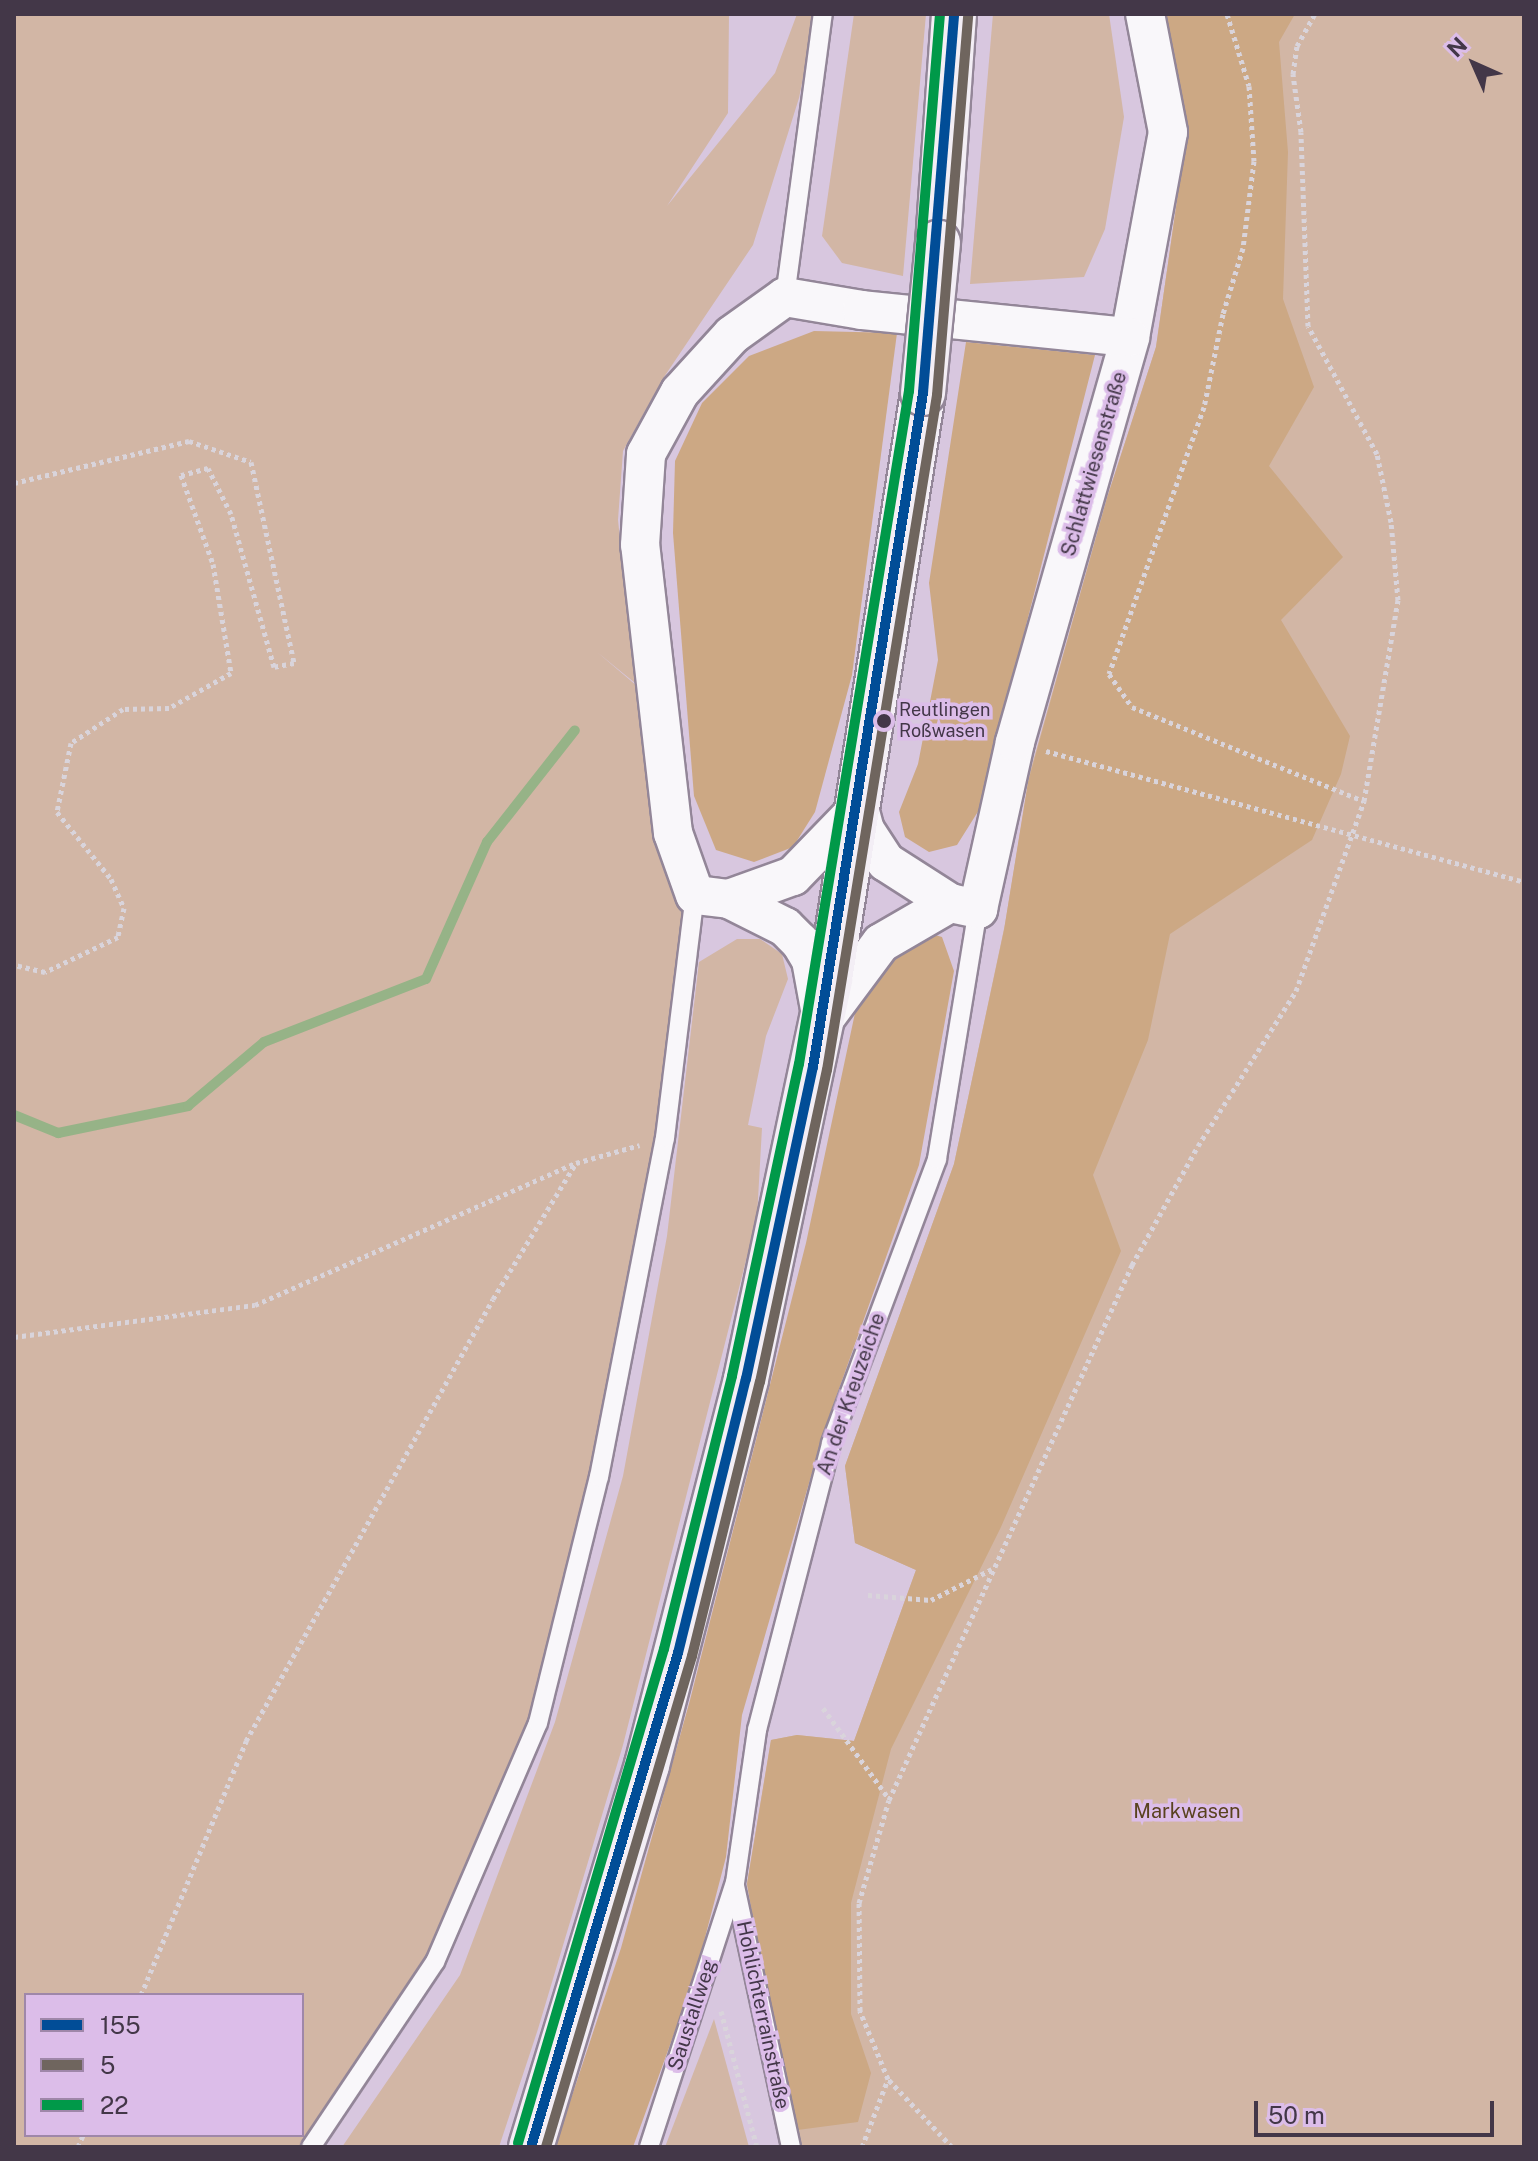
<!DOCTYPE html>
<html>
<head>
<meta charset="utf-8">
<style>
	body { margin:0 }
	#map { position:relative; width:1538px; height:2161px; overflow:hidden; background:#d8c7df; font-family:"Public Sans",sans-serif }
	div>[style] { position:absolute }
	.green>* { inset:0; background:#d2b6a5 }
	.forest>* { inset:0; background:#cca884 }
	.stream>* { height:10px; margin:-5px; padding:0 5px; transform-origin:5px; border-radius:5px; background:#96b387 }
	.path>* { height:5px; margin-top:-2.5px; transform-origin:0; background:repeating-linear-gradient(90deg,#d9d4db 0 4px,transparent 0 8px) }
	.roads { filter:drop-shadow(2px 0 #938698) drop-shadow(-2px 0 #938698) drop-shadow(0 2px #938698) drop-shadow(0 -2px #938698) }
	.service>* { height:18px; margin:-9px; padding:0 9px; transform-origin:9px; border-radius:9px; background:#f9f7fa }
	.minor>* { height:38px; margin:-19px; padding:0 19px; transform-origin:19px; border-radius:19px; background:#f9f7fa }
	.secondary>* { height:44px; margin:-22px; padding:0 22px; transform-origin:22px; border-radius:22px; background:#f3eef5 }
	.bridges { filter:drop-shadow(2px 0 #938698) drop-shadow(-2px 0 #938698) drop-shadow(0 2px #938698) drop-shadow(0 -2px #938698) }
	.secondary-bridge>* { height:44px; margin:-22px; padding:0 22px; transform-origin:22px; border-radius:22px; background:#f3eef5 }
	.bus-1>* { height:10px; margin:-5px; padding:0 5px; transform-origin:5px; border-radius:5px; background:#014d97 }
	.bus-2>* { height:10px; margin:-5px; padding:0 5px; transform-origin:5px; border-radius:5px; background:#6f655e }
	.bus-3>* { height:10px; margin:-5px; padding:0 5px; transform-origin:5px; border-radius:5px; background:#009949 }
	.dots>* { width:22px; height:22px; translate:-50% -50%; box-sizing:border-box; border:4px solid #dcbde9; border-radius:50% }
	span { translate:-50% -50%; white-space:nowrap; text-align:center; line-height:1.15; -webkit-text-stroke:7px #dcbde9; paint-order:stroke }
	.bus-label { font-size:18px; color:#433748 }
	.left { translate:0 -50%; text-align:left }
	.street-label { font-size:20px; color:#433748 }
	.park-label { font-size:20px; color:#59421f }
	.frame { position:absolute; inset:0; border:16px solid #433748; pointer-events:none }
	.legend { position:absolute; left:24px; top:1993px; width:280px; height:144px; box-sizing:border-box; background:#dcbde9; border:2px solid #9f87a9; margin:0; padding:10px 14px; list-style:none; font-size:24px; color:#433748 }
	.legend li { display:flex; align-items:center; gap:16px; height:40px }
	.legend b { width:40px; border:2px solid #9f87a9 }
	.north { position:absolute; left:1434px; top:24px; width:80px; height:80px; -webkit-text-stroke:6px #dcbde9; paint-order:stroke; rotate:315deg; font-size:22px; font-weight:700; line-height:32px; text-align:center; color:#433748 }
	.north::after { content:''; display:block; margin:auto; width:28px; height:36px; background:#433748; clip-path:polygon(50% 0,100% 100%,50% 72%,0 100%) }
	.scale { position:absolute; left:1254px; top:2101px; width:240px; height:36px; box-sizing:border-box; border:4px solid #433748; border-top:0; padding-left:10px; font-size:24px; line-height:28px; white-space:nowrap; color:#433748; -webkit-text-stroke:6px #dcbde9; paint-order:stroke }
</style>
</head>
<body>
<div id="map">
	<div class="green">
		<div style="clip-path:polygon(evenodd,14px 14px,729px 14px,728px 113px,667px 206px,775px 73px,797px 14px,816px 14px,799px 98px,753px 245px,664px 377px,623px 451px,618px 520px,635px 683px,597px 652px,657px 703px,695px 895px,665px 1138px,538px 1723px,435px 1962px,311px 2147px,14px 2147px,14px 14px,26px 1995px,302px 1995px,302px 2135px,26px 2135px,26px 1995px)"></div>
		<div style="clip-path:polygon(854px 14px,926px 14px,903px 276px,842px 263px,822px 236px)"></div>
		<div style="clip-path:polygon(993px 14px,1109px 14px,1124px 117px,1105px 229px,1084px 277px,970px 284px)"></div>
		<div style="clip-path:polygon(1164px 14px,1524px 14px,1524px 2147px,795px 2147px,747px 1884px,771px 1740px,797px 1735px,854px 1741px,916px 1570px,855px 1543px,845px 1466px,954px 1164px,1005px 924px,1030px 772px,1107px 498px,1156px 347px,1186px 138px)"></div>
		<div style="clip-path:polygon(737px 939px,760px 939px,782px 954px,788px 979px,766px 1036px,748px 1125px,762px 1128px,757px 1217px,623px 1745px,538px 2029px,499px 2147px,342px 2147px,460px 1975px,555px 1722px,623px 1476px,667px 1236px,699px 962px)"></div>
		<div style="clip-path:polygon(714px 2019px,749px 2147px,665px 2147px)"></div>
	</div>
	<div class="forest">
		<div style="clip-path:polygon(1166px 14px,1295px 14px,1279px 42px,1288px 152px,1283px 299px,1314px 387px,1269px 466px,1343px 557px,1281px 620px,1350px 736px,1341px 774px,1312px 840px,1170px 934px,1148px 1040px,1093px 1175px,1121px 1251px,1001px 1527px,891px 1749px,851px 1903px,851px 2014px,871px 2073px,858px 2122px,790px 2131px,747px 1884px,771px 1740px,797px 1735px,854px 1741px,916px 1570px,855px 1543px,845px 1466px,954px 1164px,1004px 930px,1028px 782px,1107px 498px,1156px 347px,1186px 138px)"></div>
		<div style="clip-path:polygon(814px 331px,897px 333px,852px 675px,815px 812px,793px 847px,754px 862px,716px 850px,694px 796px,673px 533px,675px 461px,702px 403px,749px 356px)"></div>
		<div style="clip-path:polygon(966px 342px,1095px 355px,979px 810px,957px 845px,929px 852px,905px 837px,899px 812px,918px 764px,938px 660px,929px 583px)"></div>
		<div style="clip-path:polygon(925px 932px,942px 937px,954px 971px,919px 1165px,825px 1428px,742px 1715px,726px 1857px,695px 1976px,633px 2147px,555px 2147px,621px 1948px,690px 1700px,806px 1243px,855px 1013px,872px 975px)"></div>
	</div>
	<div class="stream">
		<div style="left:14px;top:1115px;width:48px;rotate:22.2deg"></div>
		<div style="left:58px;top:1133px;width:133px;rotate:-11.7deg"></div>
		<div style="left:188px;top:1106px;width:99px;rotate:-40.1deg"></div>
		<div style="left:264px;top:1042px;width:174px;rotate:-21.3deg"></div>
		<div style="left:426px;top:979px;width:150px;rotate:-66deg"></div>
		<div style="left:487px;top:842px;width:142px;rotate:-51.8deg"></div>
	</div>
	<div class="path">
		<div style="left:1227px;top:14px;width:75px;rotate:73deg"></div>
		<div style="left:1249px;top:86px;width:75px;rotate:86.2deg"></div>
		<div style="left:1254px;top:161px;width:88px;rotate:97.2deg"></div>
		<div style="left:1243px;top:248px;width:69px;rotate:106.9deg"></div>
		<div style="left:1223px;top:314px;width:95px;rotate:101.5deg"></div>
		<div style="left:1204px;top:407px;width:283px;rotate:109.6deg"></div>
		<div style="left:1109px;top:674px;width:40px;rotate:55.1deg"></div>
		<div style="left:1132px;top:707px;width:250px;rotate:22.1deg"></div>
		<div style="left:14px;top:483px;width:180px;rotate:-13.5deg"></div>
		<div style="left:189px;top:441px;width:65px;rotate:18.7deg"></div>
		<div style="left:251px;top:462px;width:206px;rotate:77.9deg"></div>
		<div style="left:294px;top:663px;width:20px;rotate:169deg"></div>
		<div style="left:274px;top:667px;width:159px;rotate:-105.7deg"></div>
		<div style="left:231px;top:514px;width:51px;rotate:-116.6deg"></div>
		<div style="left:208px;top:468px;width:28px;rotate:165deg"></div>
		<div style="left:181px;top:475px;width:95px;rotate:70.2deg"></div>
		<div style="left:213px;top:564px;width:110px;rotate:80.6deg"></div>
		<div style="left:231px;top:673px;width:71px;rotate:150.6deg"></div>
		<div style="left:169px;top:708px;width:46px;rotate:178.8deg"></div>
		<div style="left:123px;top:709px;width:62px;rotate:146.8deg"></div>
		<div style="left:71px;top:743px;width:70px;rotate:101.5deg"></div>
		<div style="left:57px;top:812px;width:86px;rotate:51.1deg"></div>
		<div style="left:111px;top:879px;width:32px;rotate:66deg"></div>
		<div style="left:124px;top:908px;width:30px;rotate:102deg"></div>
		<div style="left:118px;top:937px;width:81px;rotate:154.4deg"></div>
		<div style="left:45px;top:972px;width:32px;rotate:-167deg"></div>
		<div style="left:1046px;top:751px;width:496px;rotate:15.3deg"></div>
		<div style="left:14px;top:1337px;width:243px;rotate:-7.6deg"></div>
		<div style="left:255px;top:1305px;width:351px;rotate:-23.9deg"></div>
		<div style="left:576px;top:1163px;width:66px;rotate:-15.7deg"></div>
		<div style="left:868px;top:1595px;width:63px;rotate:4.5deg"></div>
		<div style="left:931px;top:1600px;width:68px;rotate:-26.9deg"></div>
		<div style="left:823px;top:1708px;width:112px;rotate:54deg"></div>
		<div style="left:141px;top:1995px;width:275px;rotate:-67.5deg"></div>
		<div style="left:246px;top:1741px;width:506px;rotate:-60.8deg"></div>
		<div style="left:493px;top:1299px;width:159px;rotate:-58.6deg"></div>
		<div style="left:721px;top:2011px;width:141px;rotate:75.2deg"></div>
		<div style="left:78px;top:2147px;width:13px;rotate:-67deg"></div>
		<div style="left:862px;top:2147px;width:73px;rotate:-69.1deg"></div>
		<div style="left:952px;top:2147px;width:93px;rotate:-133.3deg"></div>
		<div style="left:888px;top:2079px;width:74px;rotate:-112.4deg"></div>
		<div style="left:860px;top:2011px;width:108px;rotate:-90.5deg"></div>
		<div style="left:859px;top:1903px;width:107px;rotate:-73.8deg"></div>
		<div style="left:889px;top:1800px;width:588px;rotate:-65.57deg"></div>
		<div style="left:1132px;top:1265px;width:136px;rotate:-61deg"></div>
		<div style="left:1198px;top:1146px;width:183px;rotate:-57.7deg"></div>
		<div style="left:1296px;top:991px;width:202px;rotate:-70.3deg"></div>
		<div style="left:1364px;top:801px;width:204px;rotate:-80.4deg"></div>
		<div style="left:1398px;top:600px;width:78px;rotate:-95.1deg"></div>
		<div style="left:1391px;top:522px;width:69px;rotate:-101.6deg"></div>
		<div style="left:1377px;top:454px;width:145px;rotate:-118.3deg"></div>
		<div style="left:1308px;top:326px;width:194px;rotate:-92.1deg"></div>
		<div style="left:1301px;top:132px;width:59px;rotate:-97.9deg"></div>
		<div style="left:1293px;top:74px;width:28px;rotate:-82deg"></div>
		<div style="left:1297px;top:46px;width:37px;rotate:-61deg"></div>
	</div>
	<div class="roads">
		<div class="service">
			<div style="left:785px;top:297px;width:286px;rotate:-82.4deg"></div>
			<div style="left:735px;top:1886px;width:267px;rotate:77.9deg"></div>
			<div style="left:311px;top:2147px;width:223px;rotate:-56.2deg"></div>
			<div style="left:435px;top:1962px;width:260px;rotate:-66.7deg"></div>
			<div style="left:538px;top:1723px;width:253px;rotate:-76.1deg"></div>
			<div style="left:599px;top:1477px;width:345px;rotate:-79deg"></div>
			<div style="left:665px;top:1138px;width:245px;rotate:-83deg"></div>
			<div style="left:649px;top:2147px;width:278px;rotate:-72deg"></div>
			<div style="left:735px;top:1883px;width:155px;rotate:-81.8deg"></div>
			<div style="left:757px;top:1730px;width:296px;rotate:-75.5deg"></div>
			<div style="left:831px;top:1443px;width:303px;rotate:-69.5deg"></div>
			<div style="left:937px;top:1159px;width:253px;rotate:-80.7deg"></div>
		</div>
		<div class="minor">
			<div style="left:859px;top:808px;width:23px;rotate:75deg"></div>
			<div style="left:865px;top:830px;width:38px;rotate:57deg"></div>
			<div style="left:886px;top:862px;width:76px;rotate:32.6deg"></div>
			<div style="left:950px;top:903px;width:29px;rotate:12deg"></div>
			<div style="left:978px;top:909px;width:171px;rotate:-77.5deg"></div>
			<div style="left:1015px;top:742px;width:421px;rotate:-74.1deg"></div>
			<div style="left:1130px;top:337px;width:208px;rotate:-79.5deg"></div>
			<div style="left:1168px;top:132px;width:120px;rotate:-101deg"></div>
			<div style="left:729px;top:899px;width:68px;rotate:-19.8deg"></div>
			<div style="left:793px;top:876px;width:95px;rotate:-45.9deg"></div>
			<div style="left:820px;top:1009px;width:50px;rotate:-100.4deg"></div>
			<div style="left:811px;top:960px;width:21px;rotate:-121deg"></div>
			<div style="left:800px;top:942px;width:21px;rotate:-135deg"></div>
			<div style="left:785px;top:927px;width:63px;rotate:-153.4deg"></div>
			<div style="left:729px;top:899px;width:34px;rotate:-173deg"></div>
			<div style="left:695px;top:895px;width:66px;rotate:-109.5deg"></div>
			<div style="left:673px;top:833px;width:290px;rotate:-96.5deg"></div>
			<div style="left:640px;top:545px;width:91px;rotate:-86.2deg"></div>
			<div style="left:646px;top:454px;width:71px;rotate:-61.3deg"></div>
			<div style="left:680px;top:392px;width:77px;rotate:-47.6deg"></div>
			<div style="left:732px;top:335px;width:65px;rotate:-35.6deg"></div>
			<div style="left:785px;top:297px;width:78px;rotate:9.6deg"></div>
			<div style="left:862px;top:310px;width:269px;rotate:5.8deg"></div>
			<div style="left:823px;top:1021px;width:97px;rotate:-53.4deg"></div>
			<div style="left:881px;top:943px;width:80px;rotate:-30.1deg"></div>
		</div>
		<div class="secondary">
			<div style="left:938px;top:243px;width:230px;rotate:-86deg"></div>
			<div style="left:531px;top:2147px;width:399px;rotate:-73.1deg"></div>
			<div style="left:647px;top:1765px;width:398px;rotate:-75.6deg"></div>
			<div style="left:746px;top:1379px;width:409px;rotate:-78.1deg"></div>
			<div style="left:830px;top:979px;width:593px;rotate:-80.98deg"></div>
		</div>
	</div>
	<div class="bridges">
		<div class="secondary-bridge">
			<div style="left:923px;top:393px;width:151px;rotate:-84.3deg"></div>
		</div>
	</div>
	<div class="bus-1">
		<div style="left:531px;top:2147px;width:515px;rotate:-73.43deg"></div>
		<div style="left:678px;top:1653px;width:282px;rotate:-76.1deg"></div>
		<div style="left:746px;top:1379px;width:319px;rotate:-77.9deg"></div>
		<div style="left:813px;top:1067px;width:683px;rotate:-80.73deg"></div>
		<div style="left:923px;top:393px;width:380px;rotate:-85.3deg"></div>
	</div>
	<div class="bus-2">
		<div style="left:546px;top:2147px;width:512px;rotate:-73.44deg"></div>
		<div style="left:692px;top:1656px;width:282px;rotate:-76.1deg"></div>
		<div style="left:760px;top:1382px;width:319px;rotate:-77.9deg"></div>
		<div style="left:827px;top:1070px;width:684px;rotate:-80.74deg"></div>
		<div style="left:937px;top:395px;width:381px;rotate:-85.3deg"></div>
	</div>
	<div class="bus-3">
		<div style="left:518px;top:2143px;width:515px;rotate:-73.54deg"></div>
		<div style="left:664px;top:1649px;width:281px;rotate:-76deg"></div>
		<div style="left:732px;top:1376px;width:319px;rotate:-77.9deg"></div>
		<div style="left:799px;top:1064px;width:682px;rotate:-80.72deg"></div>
		<div style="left:909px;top:391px;width:378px;rotate:-85.3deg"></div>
	</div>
	<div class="dots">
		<div style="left:884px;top:721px;background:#433748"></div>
	</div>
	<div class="bus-label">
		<span class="left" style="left:899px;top:721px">Reutlingen<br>Roßwasen</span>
	</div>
	<div class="street-label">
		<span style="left:1094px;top:464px;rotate:-74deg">Schlattwiesenstraße</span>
		<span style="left:851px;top:1394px;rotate:-71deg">An der Kreuzeiche</span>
		<span style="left:692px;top:2015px;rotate:-72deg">Saustallweg</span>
		<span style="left:763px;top:2015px;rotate:78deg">Hohlichterrainstraße</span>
	</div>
	<div class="park-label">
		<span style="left:1187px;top:1811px">Markwasen</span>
	</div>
	<div class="frame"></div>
	<ul class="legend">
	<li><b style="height:10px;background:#014d97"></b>155</li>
	<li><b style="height:10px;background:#6f655e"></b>5</li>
	<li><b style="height:10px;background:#009949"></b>22</li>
	</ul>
	<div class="north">N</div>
	<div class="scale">50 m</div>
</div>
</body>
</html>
